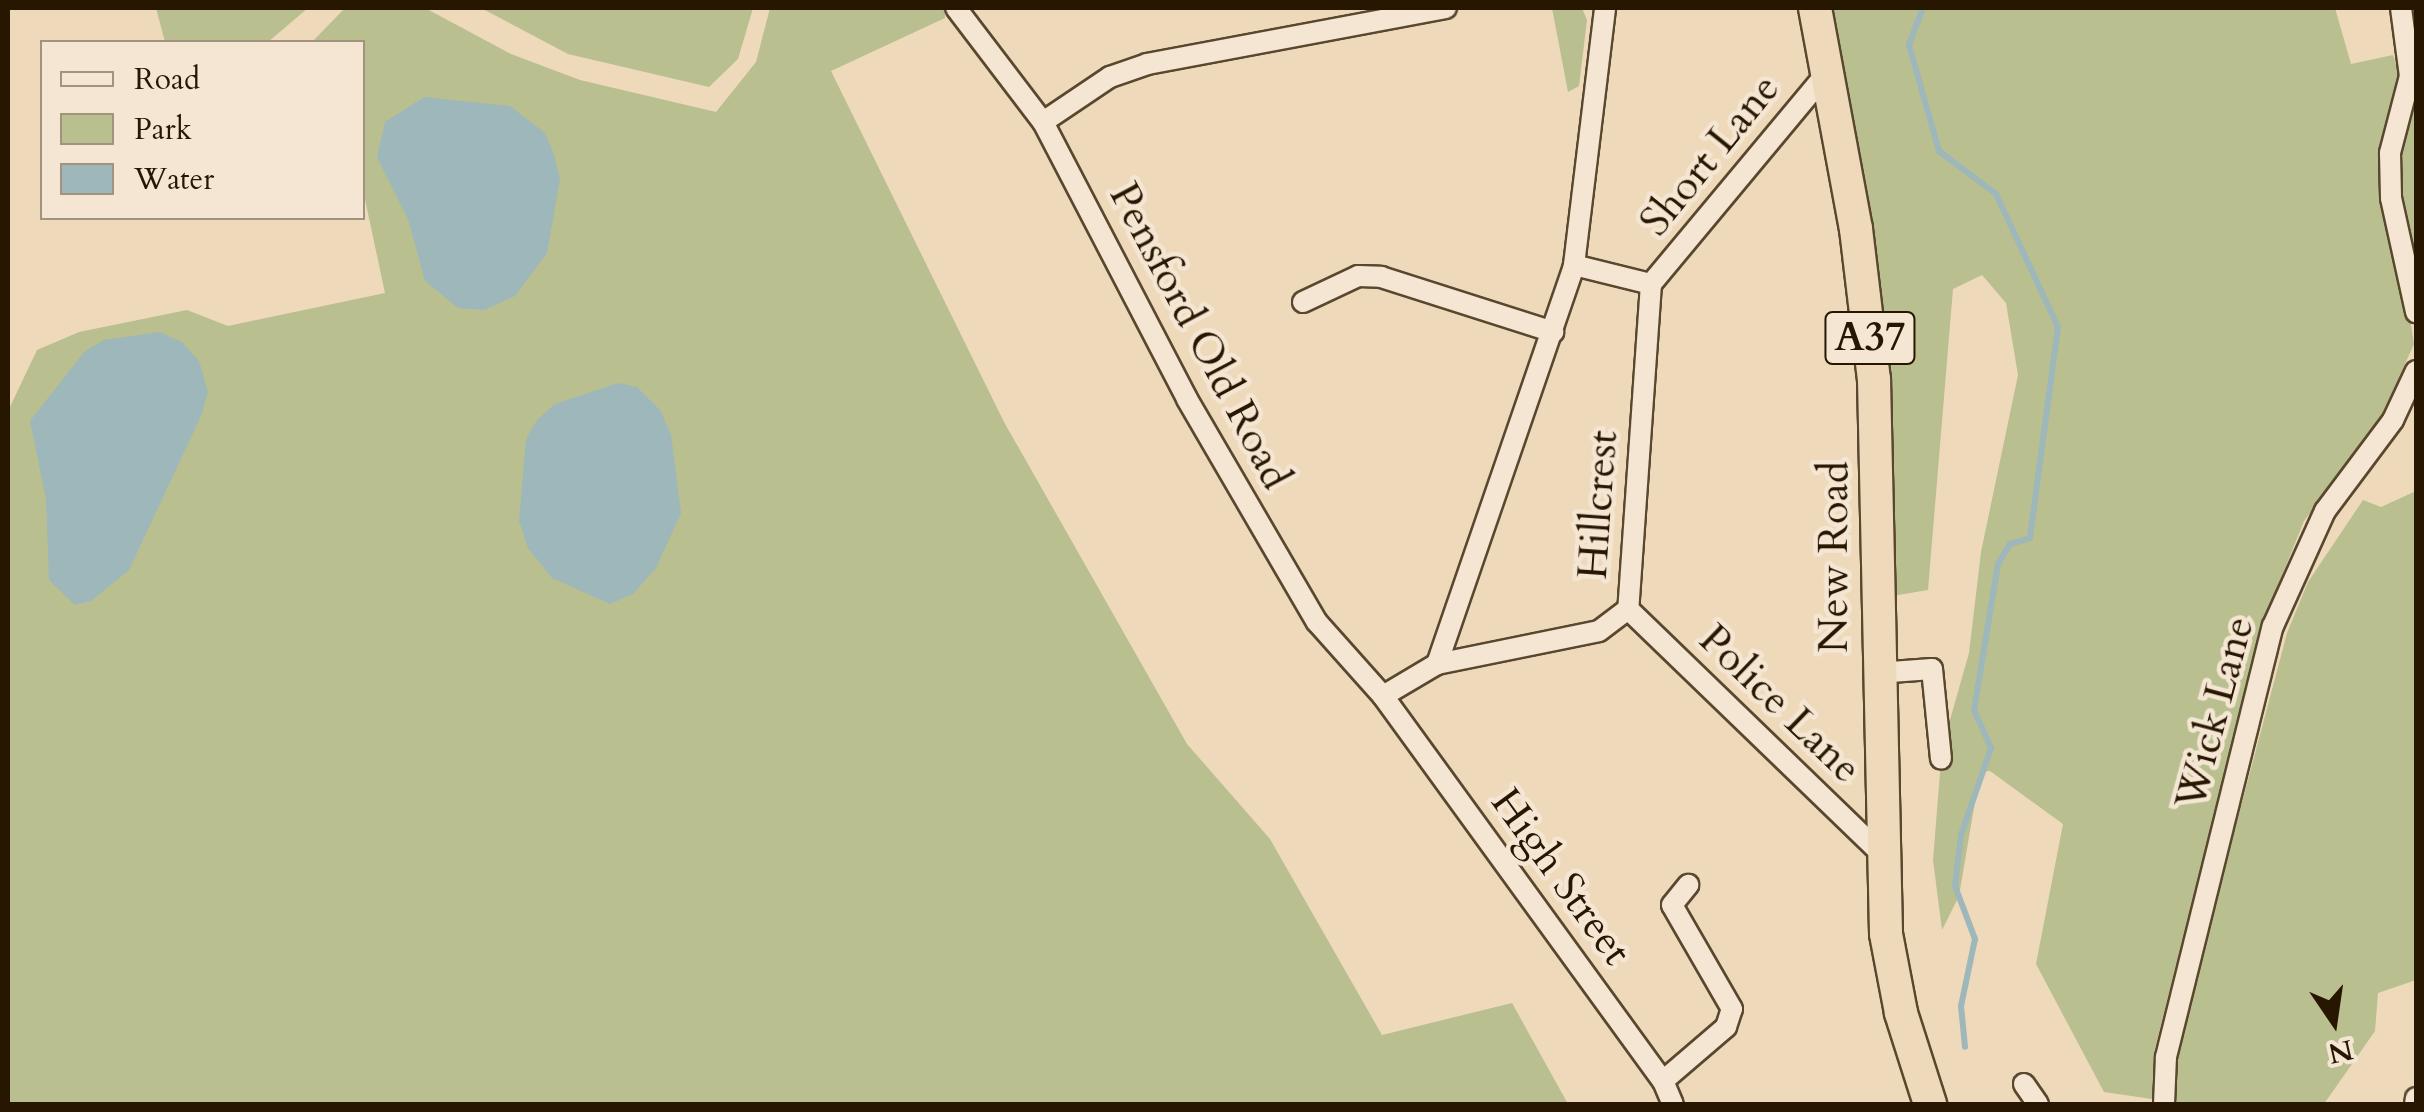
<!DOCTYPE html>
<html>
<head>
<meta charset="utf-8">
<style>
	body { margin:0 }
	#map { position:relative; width:2424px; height:1112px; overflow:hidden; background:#eed9ba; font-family:Cardo,serif }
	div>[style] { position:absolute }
	.green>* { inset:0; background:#b9bf8f }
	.water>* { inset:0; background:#9eb7ba }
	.stream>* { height:6px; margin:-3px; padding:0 3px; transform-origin:3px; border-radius:3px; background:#9eb7ba }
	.roads { filter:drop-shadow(2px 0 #59472e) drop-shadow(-2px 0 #59472e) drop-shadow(0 2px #59472e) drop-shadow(0 -2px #59472e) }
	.minor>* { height:20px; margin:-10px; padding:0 10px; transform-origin:10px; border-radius:10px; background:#f4e6d2 }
	.trunk>* { height:32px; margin:-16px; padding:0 16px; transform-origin:16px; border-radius:16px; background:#eed9ba }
	span { translate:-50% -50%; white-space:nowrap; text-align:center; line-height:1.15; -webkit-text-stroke:9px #f4e6d2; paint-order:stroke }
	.shield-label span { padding:2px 8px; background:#f4e6d2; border:2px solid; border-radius:8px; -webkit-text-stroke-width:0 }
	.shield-label { font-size:40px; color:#271600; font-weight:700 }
	.street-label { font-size:42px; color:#271600 }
	.frame { position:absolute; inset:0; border:10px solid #271600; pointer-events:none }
	.legend { position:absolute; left:40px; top:40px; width:325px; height:180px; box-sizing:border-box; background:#f4e6d2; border:2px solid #a2937e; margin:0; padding:12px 18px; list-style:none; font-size:30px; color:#271600 }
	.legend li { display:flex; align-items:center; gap:20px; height:50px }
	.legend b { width:50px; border:2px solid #a2937e }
	.north { position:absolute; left:2284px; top:972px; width:100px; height:100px; -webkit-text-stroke:8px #f4e6d2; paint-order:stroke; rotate:167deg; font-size:28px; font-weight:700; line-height:40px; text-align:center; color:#271600 }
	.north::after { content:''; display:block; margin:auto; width:35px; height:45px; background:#271600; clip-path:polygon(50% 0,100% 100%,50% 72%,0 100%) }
</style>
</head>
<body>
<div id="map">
	<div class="green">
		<div style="clip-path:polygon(156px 8px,308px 8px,268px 42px,165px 42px)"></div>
		<div style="clip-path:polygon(345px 8px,425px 8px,511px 54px,580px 80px,716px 112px,756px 62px,770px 8px,944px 8px,945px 18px,831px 71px,1004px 422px,1187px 744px,1270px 839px,1382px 1035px,1512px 1003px,1568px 1104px,8px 1104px,8px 411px,37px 350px,79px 332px,187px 310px,228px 326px,385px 293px,363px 190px,362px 42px,312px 42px)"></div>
		<div style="clip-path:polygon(481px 8px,753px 8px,738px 59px,709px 87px,568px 54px)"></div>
		<div style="clip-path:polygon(1552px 8px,1582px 8px,1587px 20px,1579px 86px,1568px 92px)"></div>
		<div style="clip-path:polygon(1824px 8px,2335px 8px,2351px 64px,2393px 55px,2402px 82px,2383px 150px,2414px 344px,2377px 426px,2304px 521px,2264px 620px,2154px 1052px,2152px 1099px,2104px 1092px,2036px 964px,2063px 824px,1990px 771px,1980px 772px,1959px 896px,1942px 930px,1933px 860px,1942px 748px,1969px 653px,1981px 552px,2018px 375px,2006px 303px,1982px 275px,1953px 289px,1928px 590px,1892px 596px)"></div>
		<div style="clip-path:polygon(2416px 95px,2416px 284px,2399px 203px,2401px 151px)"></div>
		<div style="clip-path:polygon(2416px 491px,2416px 980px,2378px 993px,2375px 1031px,2324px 1104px,2173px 1102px,2173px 1063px,2287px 633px,2308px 582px,2363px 500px,2381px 507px)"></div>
	</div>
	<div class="water">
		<div style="clip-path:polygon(424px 97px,510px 106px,545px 133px,554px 154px,560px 179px,547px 253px,515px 296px,484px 310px,458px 308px,425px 281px,408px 219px,377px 157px,385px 122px)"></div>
		<div style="clip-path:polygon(159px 332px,182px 342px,199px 361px,208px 392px,201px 416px,129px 570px,91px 601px,75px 605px,49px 580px,46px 499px,30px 421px,85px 351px,104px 340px)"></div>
		<div style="clip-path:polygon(618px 383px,637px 387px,660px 410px,671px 434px,681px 513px,656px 568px,633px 594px,610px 604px,552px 578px,528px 548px,519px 521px,526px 439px,537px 420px,555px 404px)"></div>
	</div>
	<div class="stream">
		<div style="left:1923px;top:8px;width:40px;rotate:111deg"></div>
		<div style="left:1909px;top:45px;width:110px;rotate:74.2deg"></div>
		<div style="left:1939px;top:151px;width:71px;rotate:37deg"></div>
		<div style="left:1996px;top:194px;width:147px;rotate:65deg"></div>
		<div style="left:2058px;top:327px;width:213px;rotate:97.6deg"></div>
		<div style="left:2030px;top:538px;width:21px;rotate:163deg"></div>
		<div style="left:2010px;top:544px;width:23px;rotate:121deg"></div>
		<div style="left:1998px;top:564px;width:148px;rotate:99.3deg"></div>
		<div style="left:1974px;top:710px;width:42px;rotate:65.9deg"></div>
		<div style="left:1991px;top:748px;width:92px;rotate:109deg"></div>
		<div style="left:1961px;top:835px;width:51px;rotate:96.7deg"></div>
		<div style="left:1955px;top:886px;width:57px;rotate:69.3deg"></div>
		<div style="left:1975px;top:939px;width:68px;rotate:101.8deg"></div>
		<div style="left:1961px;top:1006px;width:41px;rotate:84.4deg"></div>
	</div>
	<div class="roads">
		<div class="minor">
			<div style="left:956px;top:8px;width:143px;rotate:52.7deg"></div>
			<div style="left:1043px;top:122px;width:312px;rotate:62.5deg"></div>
			<div style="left:1187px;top:399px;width:258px;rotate:59.8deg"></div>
			<div style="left:1317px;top:622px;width:99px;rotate:48.3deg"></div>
			<div style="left:1383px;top:696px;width:476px;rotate:54deg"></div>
			<div style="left:1663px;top:1081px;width:25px;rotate:67deg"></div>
			<div style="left:2401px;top:8px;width:69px;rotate:82.5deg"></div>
			<div style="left:2410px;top:76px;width:80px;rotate:104.6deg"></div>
			<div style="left:2390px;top:153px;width:45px;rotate:88.7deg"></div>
			<div style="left:2391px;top:198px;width:117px;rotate:77.6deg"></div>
			<div style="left:1043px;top:122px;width:81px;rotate:-33.9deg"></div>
			<div style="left:1110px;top:77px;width:39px;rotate:-19deg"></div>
			<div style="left:1147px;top:64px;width:304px;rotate:-10.6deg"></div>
			<div style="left:1574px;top:265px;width:259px;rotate:-83.1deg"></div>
			<div style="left:1651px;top:284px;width:275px;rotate:-50.2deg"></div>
			<div style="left:1303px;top:302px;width:61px;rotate:-25.3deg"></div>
			<div style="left:1358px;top:276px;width:23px;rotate:2deg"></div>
			<div style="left:1381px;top:277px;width:181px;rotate:17.7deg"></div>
			<div style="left:1628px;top:609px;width:350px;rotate:44deg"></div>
			<div style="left:1437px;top:664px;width:422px;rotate:-71deg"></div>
			<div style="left:1574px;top:265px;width:79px;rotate:13.9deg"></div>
			<div style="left:1651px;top:284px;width:326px;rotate:94deg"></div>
			<div style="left:1877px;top:673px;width:55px;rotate:-4.2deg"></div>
			<div style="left:1932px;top:669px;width:90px;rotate:84.3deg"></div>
			<div style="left:1383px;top:696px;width:63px;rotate:-30.7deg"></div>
			<div style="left:1437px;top:664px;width:165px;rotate:-11.5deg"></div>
			<div style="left:1599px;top:631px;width:36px;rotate:-37deg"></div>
			<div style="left:1663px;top:1081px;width:83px;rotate:-40.6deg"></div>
			<div style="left:1726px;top:1027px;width:19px;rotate:-72deg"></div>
			<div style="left:1732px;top:1009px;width:120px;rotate:-120deg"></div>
			<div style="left:1672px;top:905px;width:26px;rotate:-51deg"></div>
			<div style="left:2024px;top:1084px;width:24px;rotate:55deg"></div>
			<div style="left:2164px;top:1104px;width:47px;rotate:-87.6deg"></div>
			<div style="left:2166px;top:1057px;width:444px;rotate:-76.1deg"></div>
			<div style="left:2273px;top:626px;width:126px;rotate:-65.7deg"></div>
			<div style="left:2325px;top:511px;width:114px;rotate:-53.2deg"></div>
			<div style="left:2393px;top:420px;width:54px;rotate:-64.9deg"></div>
			<div style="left:2415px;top:1104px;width:6px;rotate:-81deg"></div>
		</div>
		<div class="trunk">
			<div style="left:1815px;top:8px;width:225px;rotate:79.5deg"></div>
			<div style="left:1856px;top:229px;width:151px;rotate:83.2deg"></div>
			<div style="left:1874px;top:379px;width:555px;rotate:88.76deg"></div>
			<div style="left:1886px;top:934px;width:80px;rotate:79.2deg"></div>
			<div style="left:1901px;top:1013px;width:96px;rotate:72.3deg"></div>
		</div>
	</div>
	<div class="shield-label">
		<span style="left:1870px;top:338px">A37</span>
	</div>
	<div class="street-label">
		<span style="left:1710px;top:155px;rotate:-51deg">Short Lane</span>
		<span style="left:1200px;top:336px;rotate:62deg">Pensford Old Road</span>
		<span style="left:1598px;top:505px;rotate:-86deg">Hillcrest</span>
		<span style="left:1834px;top:557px;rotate:-90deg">New Road</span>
		<span style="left:1780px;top:704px;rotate:44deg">Police Lane</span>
		<span style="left:2215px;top:713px;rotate:-75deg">Wick Lane</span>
		<span style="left:1561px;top:877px;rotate:54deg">High Street</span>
	</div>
	<div class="frame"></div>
	<ul class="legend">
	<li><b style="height:12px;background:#f4e6d2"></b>Road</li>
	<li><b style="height:28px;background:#b9bf8f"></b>Park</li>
	<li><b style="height:28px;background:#9eb7ba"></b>Water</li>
	</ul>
	<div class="north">N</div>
</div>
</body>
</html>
